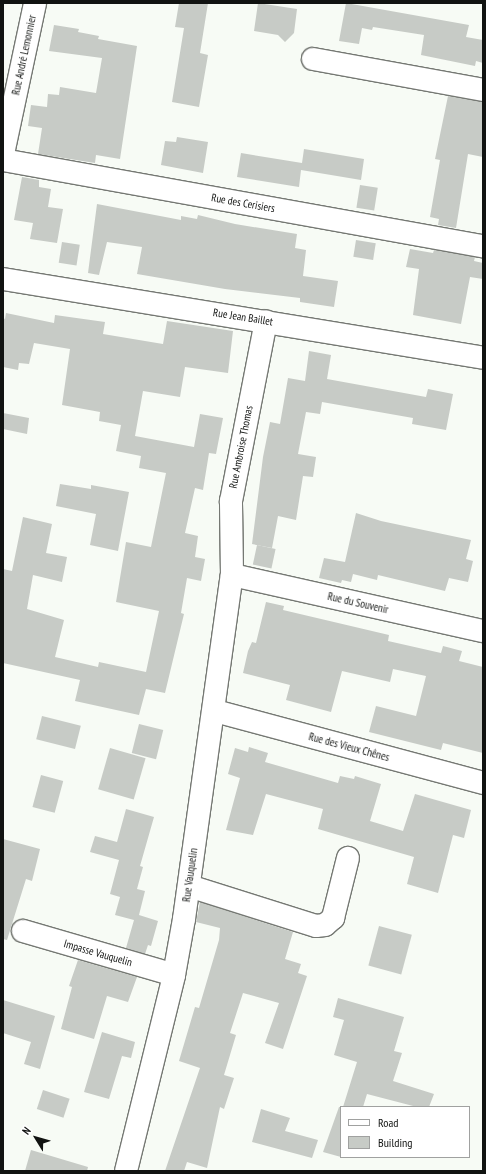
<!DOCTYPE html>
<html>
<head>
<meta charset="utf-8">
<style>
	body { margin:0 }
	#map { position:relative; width:486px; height:1174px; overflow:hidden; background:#f7fbf5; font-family:"PT Sans Narrow",sans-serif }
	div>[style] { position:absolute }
	.building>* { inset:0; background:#c7cbc6; transform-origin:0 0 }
	.roads { filter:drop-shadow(1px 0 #757873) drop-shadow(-1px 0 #757873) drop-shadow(0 1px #757873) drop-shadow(0 -1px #757873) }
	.minor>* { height:22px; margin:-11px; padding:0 11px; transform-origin:11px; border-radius:11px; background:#fff }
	span { translate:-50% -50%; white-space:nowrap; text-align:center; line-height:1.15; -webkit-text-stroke:4px #fff; paint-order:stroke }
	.street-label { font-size:11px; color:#111311 }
	.frame { position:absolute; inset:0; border:4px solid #111311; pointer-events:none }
	.legend { position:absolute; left:340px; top:1106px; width:130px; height:52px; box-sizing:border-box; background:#fff; border:1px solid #a0a1a0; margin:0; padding:5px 7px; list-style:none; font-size:12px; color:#111311 }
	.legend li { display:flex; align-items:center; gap:8px; height:20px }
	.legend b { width:20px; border:1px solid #a0a1a0 }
	.north { position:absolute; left:16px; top:1118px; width:40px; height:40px; -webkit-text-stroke:3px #fff; paint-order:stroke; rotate:307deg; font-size:11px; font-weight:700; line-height:16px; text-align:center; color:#111311 }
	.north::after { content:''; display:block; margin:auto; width:14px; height:18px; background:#111311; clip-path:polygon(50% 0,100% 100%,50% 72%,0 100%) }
</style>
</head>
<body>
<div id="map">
	<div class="building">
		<div style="clip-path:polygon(179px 3px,208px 3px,200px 53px,208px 55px,199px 107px,172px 102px,184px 28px,175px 27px)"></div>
		<div style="clip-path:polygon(258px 3px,297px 9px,294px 33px,285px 42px,278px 35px,254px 31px)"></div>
		<div style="clip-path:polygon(346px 3px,469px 25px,466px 37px,483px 40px,483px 63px,476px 61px,475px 66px,421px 55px,424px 35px,373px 27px,372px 30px,362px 28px,359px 44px,339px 41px)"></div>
		<div style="clip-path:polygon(54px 25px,79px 29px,78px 32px,99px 36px,98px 39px,137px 46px,120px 159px,96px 155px,95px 163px,38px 154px,42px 128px,28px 126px,31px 105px,47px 107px,48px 94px,59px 95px,60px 87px,96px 93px,102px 58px,49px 51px)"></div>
		<div style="clip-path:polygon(448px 96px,483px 102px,483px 157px,468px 154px,456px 228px,438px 225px,439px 219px,430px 217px,440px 160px,435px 159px)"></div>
		<div style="clip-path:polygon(177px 137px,208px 142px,203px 173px,161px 165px,165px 141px,176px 142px)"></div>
		<div style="clip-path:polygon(304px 149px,364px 159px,361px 180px,301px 170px,299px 187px,237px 177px,241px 153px,302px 163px)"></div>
		<div style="clip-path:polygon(22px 177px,39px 180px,39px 187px,51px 189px,48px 207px,63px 209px,57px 243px,30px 239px,33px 223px,14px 220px)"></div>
		<div style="left:360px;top:185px;width:18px;height:23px;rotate:9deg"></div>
		<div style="clip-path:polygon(97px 204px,181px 220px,181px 216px,197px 219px,198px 215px,235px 224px,297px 234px,295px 248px,306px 250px,303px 276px,338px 281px,334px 307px,300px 302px,300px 298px,225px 289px,137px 274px,142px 247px,107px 242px,99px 275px,88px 273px)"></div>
		<div style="left:356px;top:240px;width:20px;height:17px;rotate:9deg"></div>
		<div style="left:62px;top:242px;width:18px;height:21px;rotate:9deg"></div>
		<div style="clip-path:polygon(410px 249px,433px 253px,434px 250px,475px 257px,474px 261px,483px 263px,483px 279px,470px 277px,461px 324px,413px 315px,419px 269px,406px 267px)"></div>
		<div style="clip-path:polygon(6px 313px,54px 323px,55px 315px,105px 322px,103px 334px,163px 344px,167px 321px,233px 331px,228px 373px,185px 367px,180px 397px,143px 391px,135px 436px,194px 447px,200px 414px,223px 418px,216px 454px,209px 453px,203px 490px,195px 488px,185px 533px,198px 536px,195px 557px,205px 559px,201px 581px,187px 578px,181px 613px,184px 614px,165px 693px,146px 689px,139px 715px,75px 701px,80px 680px,3px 663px,3px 569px,12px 571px,23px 517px,52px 524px,46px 553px,67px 557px,62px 582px,33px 575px,27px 609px,64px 620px,55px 657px,98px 667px,99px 662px,146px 672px,159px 611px,116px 602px,126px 542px,151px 547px,166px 473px,139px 468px,141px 456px,116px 451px,121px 425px,99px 421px,100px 412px,62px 405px,70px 349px,34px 343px,29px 364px,19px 363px,18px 370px,3px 367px,3px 318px,5px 319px)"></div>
		<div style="clip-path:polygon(309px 351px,331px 355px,327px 379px,426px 397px,428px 389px,453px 394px,446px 430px,412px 424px,413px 418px,322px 402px,320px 414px,306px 412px,298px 454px,316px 457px,313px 477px,303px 476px,296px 520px,278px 516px,272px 548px,252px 544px,263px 457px,270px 422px,280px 424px,288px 378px,305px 381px)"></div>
		<div style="clip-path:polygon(3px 413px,29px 418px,27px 434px,3px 429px)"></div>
		<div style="clip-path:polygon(60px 484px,91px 489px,91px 485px,129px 492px,118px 551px,90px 545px,96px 514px,56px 506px)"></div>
		<div style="clip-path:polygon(356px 513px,381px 521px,471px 540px,466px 559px,473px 561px,468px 582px,449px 578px,445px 591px,378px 575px,377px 580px,353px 574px,351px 582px,342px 580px,341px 583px,319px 578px,324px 558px,345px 562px)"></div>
		<div style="left:257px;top:545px;width:19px;height:20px;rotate:12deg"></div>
		<div style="clip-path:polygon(266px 602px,284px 606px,283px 610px,389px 635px,388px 641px,441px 653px,443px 646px,462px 651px,459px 661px,483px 667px,483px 753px,443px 743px,441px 750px,369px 732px,376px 706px,416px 716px,426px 676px,393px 669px,390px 682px,342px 671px,331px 712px,286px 700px,290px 685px,243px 673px,248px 651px,252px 642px,256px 643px)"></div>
		<div style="left:42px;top:716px;width:40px;height:24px;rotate:14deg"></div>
		<div style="left:139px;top:724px;width:25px;height:30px;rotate:14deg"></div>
		<div style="clip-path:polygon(249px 747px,268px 753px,265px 762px,338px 783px,340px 776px,354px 779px,355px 776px,381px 784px,370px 821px,403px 831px,415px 794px,471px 810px,464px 838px,453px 835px,438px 893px,407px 884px,414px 857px,318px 829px,323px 809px,266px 794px,253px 835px,226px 830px,240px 778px,228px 774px,235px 748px,248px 752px)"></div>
		<div style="left:110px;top:748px;width:37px;height:43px;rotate:16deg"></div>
		<div style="left:41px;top:775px;width:23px;height:33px;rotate:15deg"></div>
		<div style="clip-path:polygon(126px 809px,154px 817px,140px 866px,143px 867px,137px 889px,145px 891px,139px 915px,158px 921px,151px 946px,148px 945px,145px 954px,126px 948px,134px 920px,115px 915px,120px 897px,110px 894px,119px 860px,90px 852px,95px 836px,117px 842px)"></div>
		<div style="clip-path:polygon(3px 839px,40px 849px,32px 881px,26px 879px,7px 940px,3px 939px)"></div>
		<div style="clip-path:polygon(200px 902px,293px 932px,285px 959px,301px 964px,298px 973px,307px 976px,283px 1049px,265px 1043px,279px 1003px,243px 993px,230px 1033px,236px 1035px,224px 1075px,234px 1078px,224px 1109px,220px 1107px,207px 1168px,187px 1162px,184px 1171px,165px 1171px,200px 1068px,179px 1061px,195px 1007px,199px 1008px,219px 940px,220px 928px,196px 922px)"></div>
		<div style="left:379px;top:926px;width:34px;height:41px;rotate:15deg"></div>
		<div style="clip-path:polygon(78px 960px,137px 977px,128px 1002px,107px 996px,94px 1039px,61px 1029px,72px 987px,69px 986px)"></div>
		<div style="clip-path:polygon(338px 998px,404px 1017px,394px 1051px,402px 1053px,393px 1081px,434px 1094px,429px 1107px,417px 1107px,367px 1094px,363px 1107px,343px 1107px,357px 1062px,334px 1055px,344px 1020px,333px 1017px)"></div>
		<div style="clip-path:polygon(3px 1000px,55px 1016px,40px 1069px,24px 1064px,31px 1042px,3px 1033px)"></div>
		<div style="clip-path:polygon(102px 1032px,135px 1042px,131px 1058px,122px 1056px,109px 1099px,84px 1092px)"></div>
		<div style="left:43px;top:1090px;width:28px;height:20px;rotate:18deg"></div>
		<div style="clip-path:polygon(339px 1107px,341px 1107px,341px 1157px,323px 1152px)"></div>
		<div style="clip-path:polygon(261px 1109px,290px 1118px,285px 1131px,318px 1140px,312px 1158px,252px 1142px)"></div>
		<div style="clip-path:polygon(31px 1150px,88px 1167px,87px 1171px,25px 1171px)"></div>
	</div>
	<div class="roads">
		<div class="minor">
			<div style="left:313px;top:59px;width:173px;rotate:10.3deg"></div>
			<div style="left:3px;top:154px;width:154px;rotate:-78deg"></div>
			<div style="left:3px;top:160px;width:488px;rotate:10.2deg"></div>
			<div style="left:3px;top:279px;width:486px;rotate:9.3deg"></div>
			<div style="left:232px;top:575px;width:257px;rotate:12.6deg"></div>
			<div style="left:215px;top:711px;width:278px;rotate:15deg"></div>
			<div style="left:189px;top:886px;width:133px;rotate:17.5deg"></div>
			<div style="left:316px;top:926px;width:9px;rotate:-6deg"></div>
			<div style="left:325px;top:925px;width:11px;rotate:-41deg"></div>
			<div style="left:333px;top:918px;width:62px;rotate:-76deg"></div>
			<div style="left:23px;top:931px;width:157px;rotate:16.2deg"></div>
			<div style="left:126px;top:1171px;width:202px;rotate:-76.2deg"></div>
			<div style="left:174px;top:975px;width:57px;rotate:-79.9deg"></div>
			<div style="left:184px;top:919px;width:347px;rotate:-82.1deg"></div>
			<div style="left:232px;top:575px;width:74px;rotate:-90.8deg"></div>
			<div style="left:231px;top:501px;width:183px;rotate:-79deg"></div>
		</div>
	</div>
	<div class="street-label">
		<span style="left:24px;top:55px;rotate:-78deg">Rue André Lemonnier</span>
		<span style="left:243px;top:203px;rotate:10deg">Rue des Cerisiers</span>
		<span style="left:243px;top:317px;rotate:9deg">Rue Jean Baillet</span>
		<span style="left:241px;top:447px;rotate:-79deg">Rue Ambroise Thomas</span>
		<span style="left:358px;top:603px;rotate:13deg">Rue du Souvenir</span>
		<span style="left:349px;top:747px;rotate:15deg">Rue des Vieux Chênes</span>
		<span style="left:190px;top:875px;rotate:-82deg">Rue Vauquelin</span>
		<span style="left:98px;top:953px;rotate:16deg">Impasse Vauquelin</span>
	</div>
	<div class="frame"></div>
	<ul class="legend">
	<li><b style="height:5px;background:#fff"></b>Road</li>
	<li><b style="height:11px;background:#c7cbc6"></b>Building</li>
	</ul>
	<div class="north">N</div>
</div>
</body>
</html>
